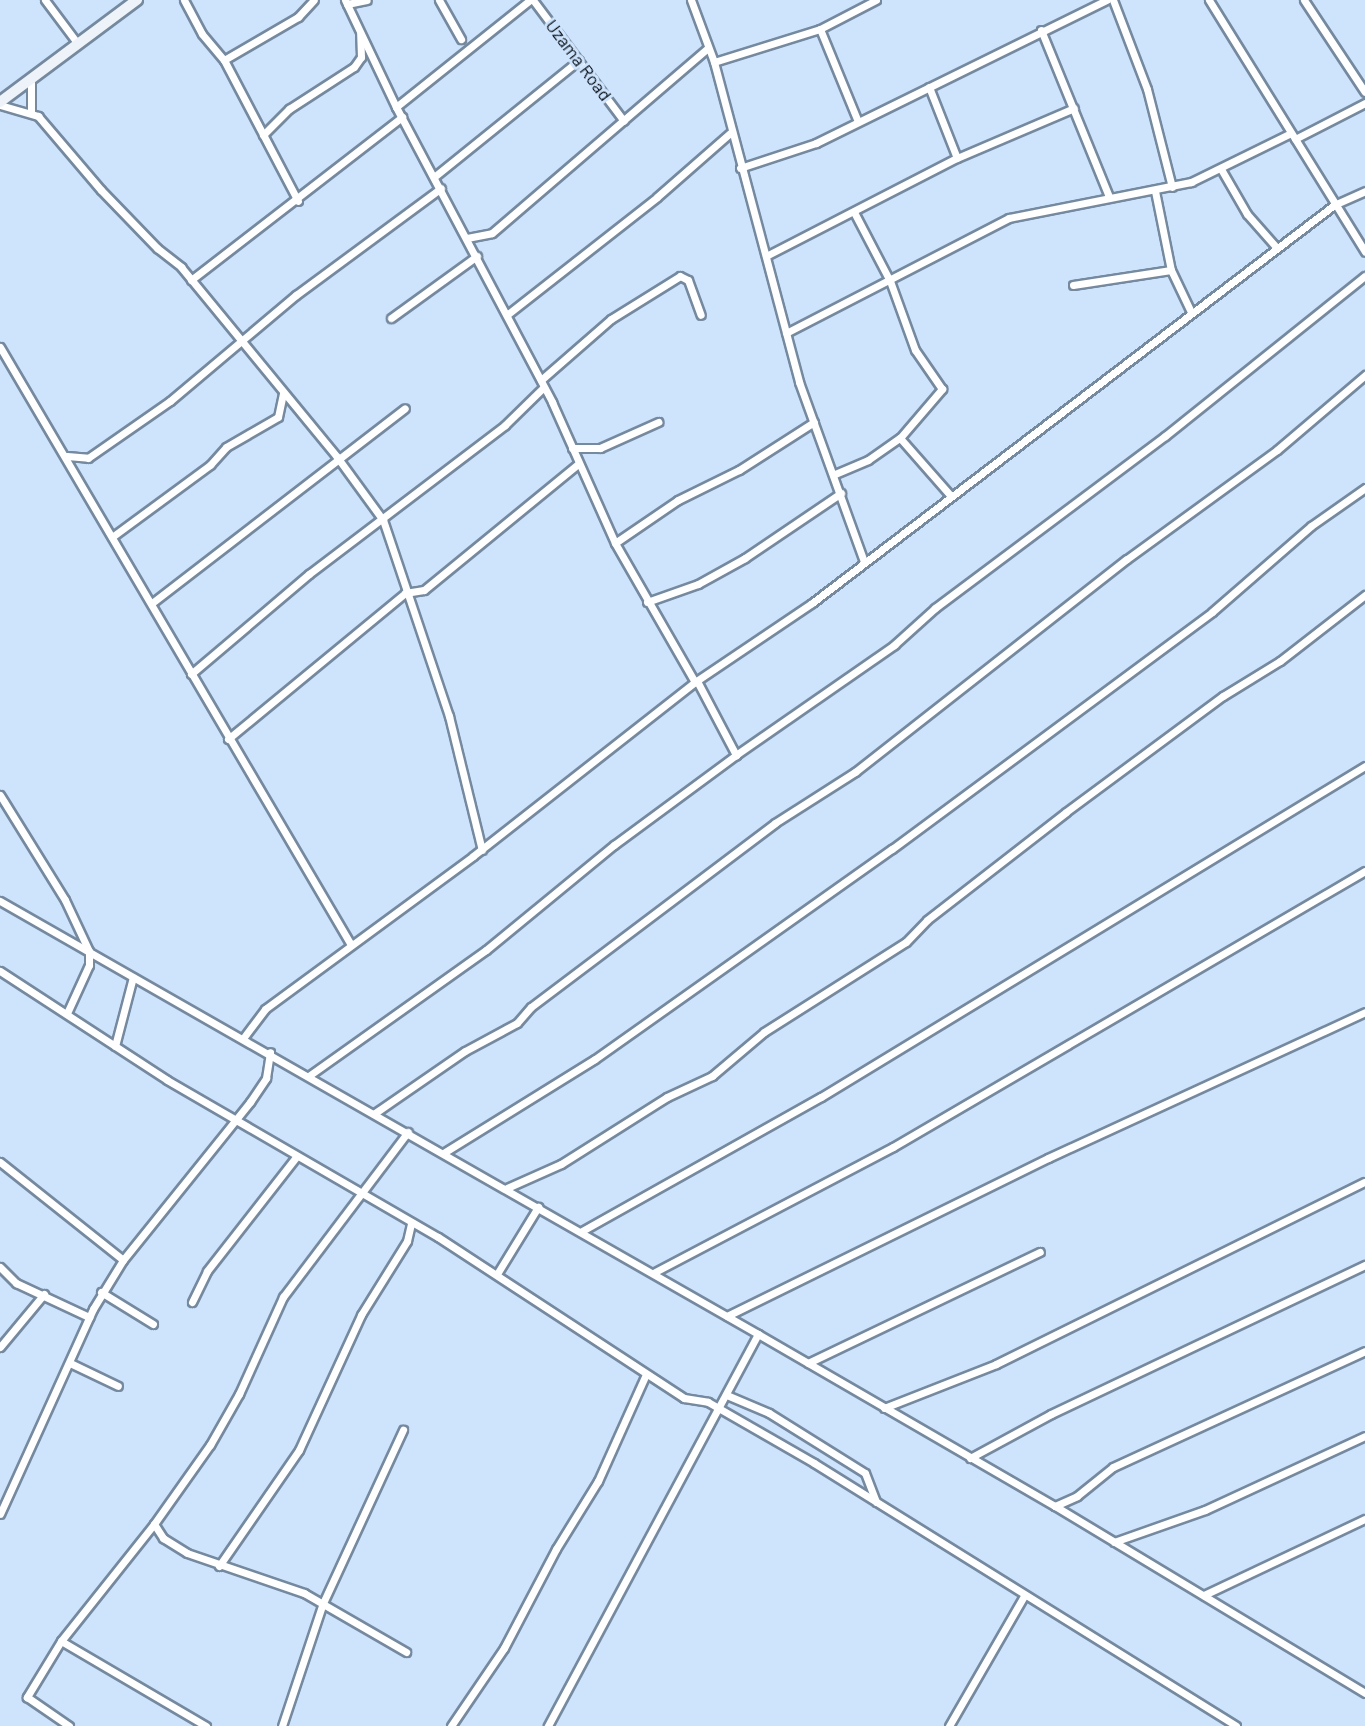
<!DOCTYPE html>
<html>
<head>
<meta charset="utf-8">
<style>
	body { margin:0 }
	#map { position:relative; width:1365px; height:1726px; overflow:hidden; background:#cee4fd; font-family:Barlow,sans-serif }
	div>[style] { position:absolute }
	.roads { filter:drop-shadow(2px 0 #75899f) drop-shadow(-2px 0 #75899f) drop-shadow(0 2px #75899f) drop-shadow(0 -2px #75899f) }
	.minor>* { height:7px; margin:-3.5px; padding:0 3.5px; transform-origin:3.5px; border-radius:3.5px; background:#fff }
	.secondary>* { height:10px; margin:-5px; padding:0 5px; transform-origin:5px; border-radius:5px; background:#eef3f9 }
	span { translate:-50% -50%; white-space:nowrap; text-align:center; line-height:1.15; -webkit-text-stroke:6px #cee4fd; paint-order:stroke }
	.street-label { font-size:18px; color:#081018 }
</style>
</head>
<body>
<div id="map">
	<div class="roads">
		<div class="minor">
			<div style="left:45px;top:0;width:55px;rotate:53.1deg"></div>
			<div style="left:184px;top:0;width:38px;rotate:62deg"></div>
			<div style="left:202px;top:34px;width:34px;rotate:50deg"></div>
			<div style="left:224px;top:60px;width:86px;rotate:-30.2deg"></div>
			<div style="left:298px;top:17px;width:23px;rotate:-47deg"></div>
			<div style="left:345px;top:0;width:119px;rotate:64.5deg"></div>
			<div style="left:396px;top:107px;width:334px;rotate:62.1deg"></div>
			<div style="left:552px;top:402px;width:154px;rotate:65.9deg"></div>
			<div style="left:615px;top:543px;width:160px;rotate:60.1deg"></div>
			<div style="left:439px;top:0;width:45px;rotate:60.6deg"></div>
			<div style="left:533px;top:0;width:151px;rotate:53.1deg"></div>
			<div style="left:691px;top:0;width:66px;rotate:69.6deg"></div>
			<div style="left:714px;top:62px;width:331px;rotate:75.1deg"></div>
			<div style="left:799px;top:382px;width:191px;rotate:70.1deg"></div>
			<div style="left:1113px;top:0;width:95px;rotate:69.1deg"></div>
			<div style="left:1147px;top:89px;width:101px;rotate:75.7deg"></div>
			<div style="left:1209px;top:0;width:296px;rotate:58.2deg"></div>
			<div style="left:1304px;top:0;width:110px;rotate:56.5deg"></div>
			<div style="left:347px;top:4px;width:20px;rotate:-11deg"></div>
			<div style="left:820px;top:29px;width:97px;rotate:67.7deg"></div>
			<div style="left:1041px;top:30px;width:180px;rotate:67.8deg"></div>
			<div style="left:224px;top:60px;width:159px;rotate:62.3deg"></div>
			<div style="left:714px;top:62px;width:111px;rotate:-17.3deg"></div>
			<div style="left:820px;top:29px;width:63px;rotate:-27.4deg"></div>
			<div style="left:929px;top:87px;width:76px;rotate:68.5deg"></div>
			<div style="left:0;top:105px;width:40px;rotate:16deg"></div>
			<div style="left:38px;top:116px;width:97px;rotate:49.6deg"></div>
			<div style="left:101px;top:190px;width:81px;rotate:46deg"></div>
			<div style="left:157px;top:248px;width:31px;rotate:38deg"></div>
			<div style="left:181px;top:267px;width:246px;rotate:50.6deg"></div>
			<div style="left:337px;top:457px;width:78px;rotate:53.9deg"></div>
			<div style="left:383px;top:520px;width:207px;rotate:71.4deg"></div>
			<div style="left:449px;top:716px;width:138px;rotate:76.2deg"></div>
			<div style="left:396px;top:107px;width:171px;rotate:-38.6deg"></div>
			<div style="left:31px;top:112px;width:29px;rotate:-90deg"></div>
			<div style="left:263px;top:135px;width:37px;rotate:-45deg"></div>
			<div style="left:289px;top:109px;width:77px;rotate:-32.9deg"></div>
			<div style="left:354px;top:67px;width:12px;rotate:-55deg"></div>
			<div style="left:361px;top:57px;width:23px;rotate:-92deg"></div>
			<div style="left:1295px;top:139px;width:79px;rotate:-27.2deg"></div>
			<div style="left:740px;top:168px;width:80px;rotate:-18.2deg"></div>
			<div style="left:816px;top:143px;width:324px;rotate:-26.2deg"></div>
			<div style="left:1221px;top:169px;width:52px;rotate:60deg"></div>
			<div style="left:1247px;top:214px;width:45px;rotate:48.6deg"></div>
			<div style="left:434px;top:177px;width:186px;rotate:-38.9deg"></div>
			<div style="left:1155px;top:191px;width:81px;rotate:78.6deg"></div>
			<div style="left:1171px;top:270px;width:47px;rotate:64.5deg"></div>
			<div style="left:467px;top:238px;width:25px;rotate:-11deg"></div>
			<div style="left:492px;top:233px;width:284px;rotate:-40.6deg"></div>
			<div style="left:766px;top:256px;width:215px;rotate:-27.2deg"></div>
			<div style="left:957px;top:158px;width:127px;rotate:-23.1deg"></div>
			<div style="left:191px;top:280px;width:267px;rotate:-37.7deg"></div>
			<div style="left:1073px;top:285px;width:99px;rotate:-8.7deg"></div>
			<div style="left:508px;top:314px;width:189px;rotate:-38.1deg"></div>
			<div style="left:657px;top:197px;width:97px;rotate:-41.2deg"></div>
			<div style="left:391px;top:318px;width:106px;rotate:-35.8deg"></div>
			<div style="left:786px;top:333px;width:251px;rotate:-27.3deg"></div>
			<div style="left:1009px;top:218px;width:186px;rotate:-11.2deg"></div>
			<div style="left:1191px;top:182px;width:111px;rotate:-26.1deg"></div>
			<div style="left:0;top:347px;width:691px;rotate:59.58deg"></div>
			<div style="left:541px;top:380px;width:93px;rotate:-41.1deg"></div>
			<div style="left:611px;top:319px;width:81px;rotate:-31.9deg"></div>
			<div style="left:680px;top:276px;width:9px;rotate:27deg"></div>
			<div style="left:688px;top:280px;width:37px;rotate:70deg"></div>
			<div style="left:900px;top:438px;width:77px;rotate:48.7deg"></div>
			<div style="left:572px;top:448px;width:28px"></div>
			<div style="left:600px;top:448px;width:64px;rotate:-24.1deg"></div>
			<div style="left:67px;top:456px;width:21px;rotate:5deg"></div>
			<div style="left:88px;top:458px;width:100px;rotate:-34.8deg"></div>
			<div style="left:170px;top:401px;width:165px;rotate:-40.1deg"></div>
			<div style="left:296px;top:295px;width:180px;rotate:-36.4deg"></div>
			<div style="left:835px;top:474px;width:36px;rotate:-23deg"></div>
			<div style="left:868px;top:460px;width:39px;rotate:-35deg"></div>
			<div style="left:900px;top:438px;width:65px;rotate:-49.4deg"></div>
			<div style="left:942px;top:389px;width:47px;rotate:-124.7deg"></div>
			<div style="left:915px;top:350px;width:73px;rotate:-109.9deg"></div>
			<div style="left:890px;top:281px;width:78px;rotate:-117.6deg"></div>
			<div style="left:112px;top:537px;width:122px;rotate:-36.3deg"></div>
			<div style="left:210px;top:465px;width:24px;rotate:-48deg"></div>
			<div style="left:226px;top:447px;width:60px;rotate:-30deg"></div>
			<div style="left:278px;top:417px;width:25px;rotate:-78deg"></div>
			<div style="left:615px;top:543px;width:76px;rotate:-34.3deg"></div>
			<div style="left:678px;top:500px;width:68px;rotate:-26.2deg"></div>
			<div style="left:739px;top:470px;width:89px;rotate:-32.6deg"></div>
			<div style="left:647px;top:602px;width:54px;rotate:-19.4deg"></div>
			<div style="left:698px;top:584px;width:54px;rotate:-29deg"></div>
			<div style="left:745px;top:558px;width:116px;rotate:-34.1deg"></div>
			<div style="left:152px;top:603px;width:319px;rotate:-37.6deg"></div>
			<div style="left:191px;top:674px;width:155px;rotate:-40.3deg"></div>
			<div style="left:309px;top:574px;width:246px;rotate:-37.2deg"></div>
			<div style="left:505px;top:425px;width:54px;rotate:-44.3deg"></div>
			<div style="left:697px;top:681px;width:84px;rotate:62.2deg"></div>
			<div style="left:736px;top:755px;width:193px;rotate:-34.8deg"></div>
			<div style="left:894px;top:645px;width:55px;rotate:-42.1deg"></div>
			<div style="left:935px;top:608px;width:287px;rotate:-36.8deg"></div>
			<div style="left:1165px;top:436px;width:256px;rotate:-38.7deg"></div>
			<div style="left:228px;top:739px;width:229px;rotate:-39.5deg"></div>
			<div style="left:405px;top:593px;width:19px;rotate:-9deg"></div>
			<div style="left:424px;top:590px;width:199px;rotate:-39.3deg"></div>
			<div style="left:0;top:795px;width:123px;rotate:58.2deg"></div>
			<div style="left:65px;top:900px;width:56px;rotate:64.8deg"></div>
			<div style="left:89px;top:951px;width:14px;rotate:90deg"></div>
			<div style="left:89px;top:965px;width:53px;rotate:114.6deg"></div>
			<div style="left:0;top:901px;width:873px;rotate:29.74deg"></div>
			<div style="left:758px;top:1334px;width:445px;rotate:118.2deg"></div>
			<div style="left:0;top:971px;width:199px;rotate:33.1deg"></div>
			<div style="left:167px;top:1080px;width:313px;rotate:30.1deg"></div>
			<div style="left:438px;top:1237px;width:294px;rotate:33.2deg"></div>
			<div style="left:684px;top:1398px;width:24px;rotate:9deg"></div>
			<div style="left:708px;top:1402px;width:122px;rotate:29.9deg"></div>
			<div style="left:814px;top:1463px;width:497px;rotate:31.9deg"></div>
			<div style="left:244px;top:1037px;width:35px;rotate:-53deg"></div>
			<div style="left:265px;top:1009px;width:258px;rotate:-36.3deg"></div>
			<div style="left:473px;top:856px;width:282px;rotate:-38.1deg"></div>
			<div style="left:695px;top:682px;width:141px;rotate:-34deg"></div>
			<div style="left:812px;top:603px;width:656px;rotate:-37.32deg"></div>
			<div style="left:1334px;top:205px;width:34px;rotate:-24deg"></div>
			<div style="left:115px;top:1046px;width:71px;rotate:-75.4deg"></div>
			<div style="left:310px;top:1075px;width:216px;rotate:-35.4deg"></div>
			<div style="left:486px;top:950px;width:166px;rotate:-39.4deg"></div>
			<div style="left:614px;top:845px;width:152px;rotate:-36.4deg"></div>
			<div style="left:375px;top:1113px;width:109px;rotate:-34.6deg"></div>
			<div style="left:465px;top:1051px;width:59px;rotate:-28.3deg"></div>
			<div style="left:517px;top:1023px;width:21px;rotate:-49deg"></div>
			<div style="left:531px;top:1007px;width:306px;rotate:-37deg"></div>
			<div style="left:775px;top:823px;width:95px;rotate:-32.5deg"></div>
			<div style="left:855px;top:772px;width:345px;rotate:-38.1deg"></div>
			<div style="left:1127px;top:559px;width:185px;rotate:-36deg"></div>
			<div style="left:1277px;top:450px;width:116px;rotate:-40.4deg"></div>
			<div style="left:445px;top:1152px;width:176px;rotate:-31.8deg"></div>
			<div style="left:595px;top:1059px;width:364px;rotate:-35.3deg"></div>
			<div style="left:892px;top:849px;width:398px;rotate:-36.5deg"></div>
			<div style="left:1212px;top:612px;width:131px;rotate:-41deg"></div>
			<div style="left:1311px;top:526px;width:66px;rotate:-35.1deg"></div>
			<div style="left:0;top:1162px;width:157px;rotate:38.5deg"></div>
			<div style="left:123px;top:1260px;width:57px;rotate:121.5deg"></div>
			<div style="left:93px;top:1309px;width:225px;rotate:114.4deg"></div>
			<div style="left:507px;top:1188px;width:59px;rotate:-24deg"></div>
			<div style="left:561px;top:1164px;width:125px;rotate:-32.3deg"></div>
			<div style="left:667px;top:1097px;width:50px;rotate:-25deg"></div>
			<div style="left:712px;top:1076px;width:68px;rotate:-40.2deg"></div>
			<div style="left:764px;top:1032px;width:168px;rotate:-32.4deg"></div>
			<div style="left:906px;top:942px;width:30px;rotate:-46deg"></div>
			<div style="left:927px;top:920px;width:176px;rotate:-37.8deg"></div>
			<div style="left:1066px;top:812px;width:195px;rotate:-36.5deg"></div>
			<div style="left:1223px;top:696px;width:67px;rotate:-31.6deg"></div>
			<div style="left:1280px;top:661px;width:108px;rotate:-37.8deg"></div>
			<div style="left:582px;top:1231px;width:274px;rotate:-29.3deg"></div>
			<div style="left:821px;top:1097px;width:637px;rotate:-31.32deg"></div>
			<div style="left:123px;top:1260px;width:203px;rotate:-51.2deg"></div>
			<div style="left:250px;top:1102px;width:29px;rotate:-56deg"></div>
			<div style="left:266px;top:1078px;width:26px;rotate:-81deg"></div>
			<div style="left:0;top:1267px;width:23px;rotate:45deg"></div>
			<div style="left:16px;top:1283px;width:81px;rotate:25deg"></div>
			<div style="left:655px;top:1272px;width:269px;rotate:-27.7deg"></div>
			<div style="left:893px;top:1147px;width:547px;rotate:-30.32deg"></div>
			<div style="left:497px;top:1274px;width:79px;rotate:-58.5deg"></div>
			<div style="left:101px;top:1292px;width:61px;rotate:31.6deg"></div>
			<div style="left:192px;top:1302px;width:34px;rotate:-64deg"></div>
			<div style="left:207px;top:1271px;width:145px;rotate:-52deg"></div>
			<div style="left:727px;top:1316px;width:358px;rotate:-26.2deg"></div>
			<div style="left:1048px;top:1158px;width:349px;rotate:-24.7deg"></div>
			<div style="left:758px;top:1334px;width:343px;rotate:30.1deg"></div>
			<div style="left:1055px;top:1506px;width:362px;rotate:31.1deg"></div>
			<div style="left:0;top:1347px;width:69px;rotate:-50.3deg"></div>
			<div style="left:70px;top:1363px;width:53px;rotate:25.6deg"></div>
			<div style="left:808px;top:1363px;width:257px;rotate:-25.6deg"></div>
			<div style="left:729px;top:1396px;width:43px;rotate:23deg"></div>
			<div style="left:769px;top:1413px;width:113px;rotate:32deg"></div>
			<div style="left:865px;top:1473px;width:31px;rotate:69deg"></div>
			<div style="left:884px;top:1408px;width:120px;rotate:-21.4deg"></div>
			<div style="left:996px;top:1364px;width:411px;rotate:-26.3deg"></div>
			<div style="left:970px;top:1458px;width:92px;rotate:-28.5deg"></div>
			<div style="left:1051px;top:1414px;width:348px;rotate:-25.4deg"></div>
			<div style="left:1055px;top:1506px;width:24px;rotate:-24deg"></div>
			<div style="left:1077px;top:1496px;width:46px;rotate:-38.9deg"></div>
			<div style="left:1113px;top:1467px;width:277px;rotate:-24.7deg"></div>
			<div style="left:154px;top:1524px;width:17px;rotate:57deg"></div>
			<div style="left:163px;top:1538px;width:28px;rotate:32deg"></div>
			<div style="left:187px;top:1553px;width:124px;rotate:18.9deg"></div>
			<div style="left:304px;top:1593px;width:118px;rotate:30deg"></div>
			<div style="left:1114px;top:1542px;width:96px;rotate:-19.4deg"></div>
			<div style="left:1205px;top:1510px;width:176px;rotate:-24.8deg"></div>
			<div style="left:219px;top:1566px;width:141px;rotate:-55.4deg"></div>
			<div style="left:299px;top:1450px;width:149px;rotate:-65.3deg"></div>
			<div style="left:361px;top:1315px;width:87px;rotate:-58.1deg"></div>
			<div style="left:407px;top:1241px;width:17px;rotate:-77deg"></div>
			<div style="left:1204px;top:1595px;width:178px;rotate:-25.3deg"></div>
			<div style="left:61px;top:1641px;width:66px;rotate:121.3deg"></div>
			<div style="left:27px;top:1697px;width:51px;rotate:34.6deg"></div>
			<div style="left:206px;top:1726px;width:168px;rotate:-149.6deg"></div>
			<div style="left:61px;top:1641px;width:149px;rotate:-51.5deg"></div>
			<div style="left:154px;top:1524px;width:97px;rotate:-54.7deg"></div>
			<div style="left:210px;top:1445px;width:59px;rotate:-60.4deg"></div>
			<div style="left:239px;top:1394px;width:107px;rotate:-65.6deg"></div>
			<div style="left:283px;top:1297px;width:207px;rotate:-52.9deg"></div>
			<div style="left:282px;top:1726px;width:130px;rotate:-71.6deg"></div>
			<div style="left:323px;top:1603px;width:191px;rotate:-65.2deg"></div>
			<div style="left:451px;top:1726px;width:94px;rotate:-55.8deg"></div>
			<div style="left:504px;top:1648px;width:112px;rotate:-62.3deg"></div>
			<div style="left:556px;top:1549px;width:80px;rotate:-58.3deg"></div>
			<div style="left:598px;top:1481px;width:117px;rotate:-65.8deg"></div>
			<div style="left:949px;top:1726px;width:150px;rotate:-60deg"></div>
		</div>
		<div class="secondary">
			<div style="left:0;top:102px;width:171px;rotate:-36.7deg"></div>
		</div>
	</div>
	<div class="street-label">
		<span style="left:579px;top:60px;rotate:53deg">Uzama Road</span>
	</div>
</div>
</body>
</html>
